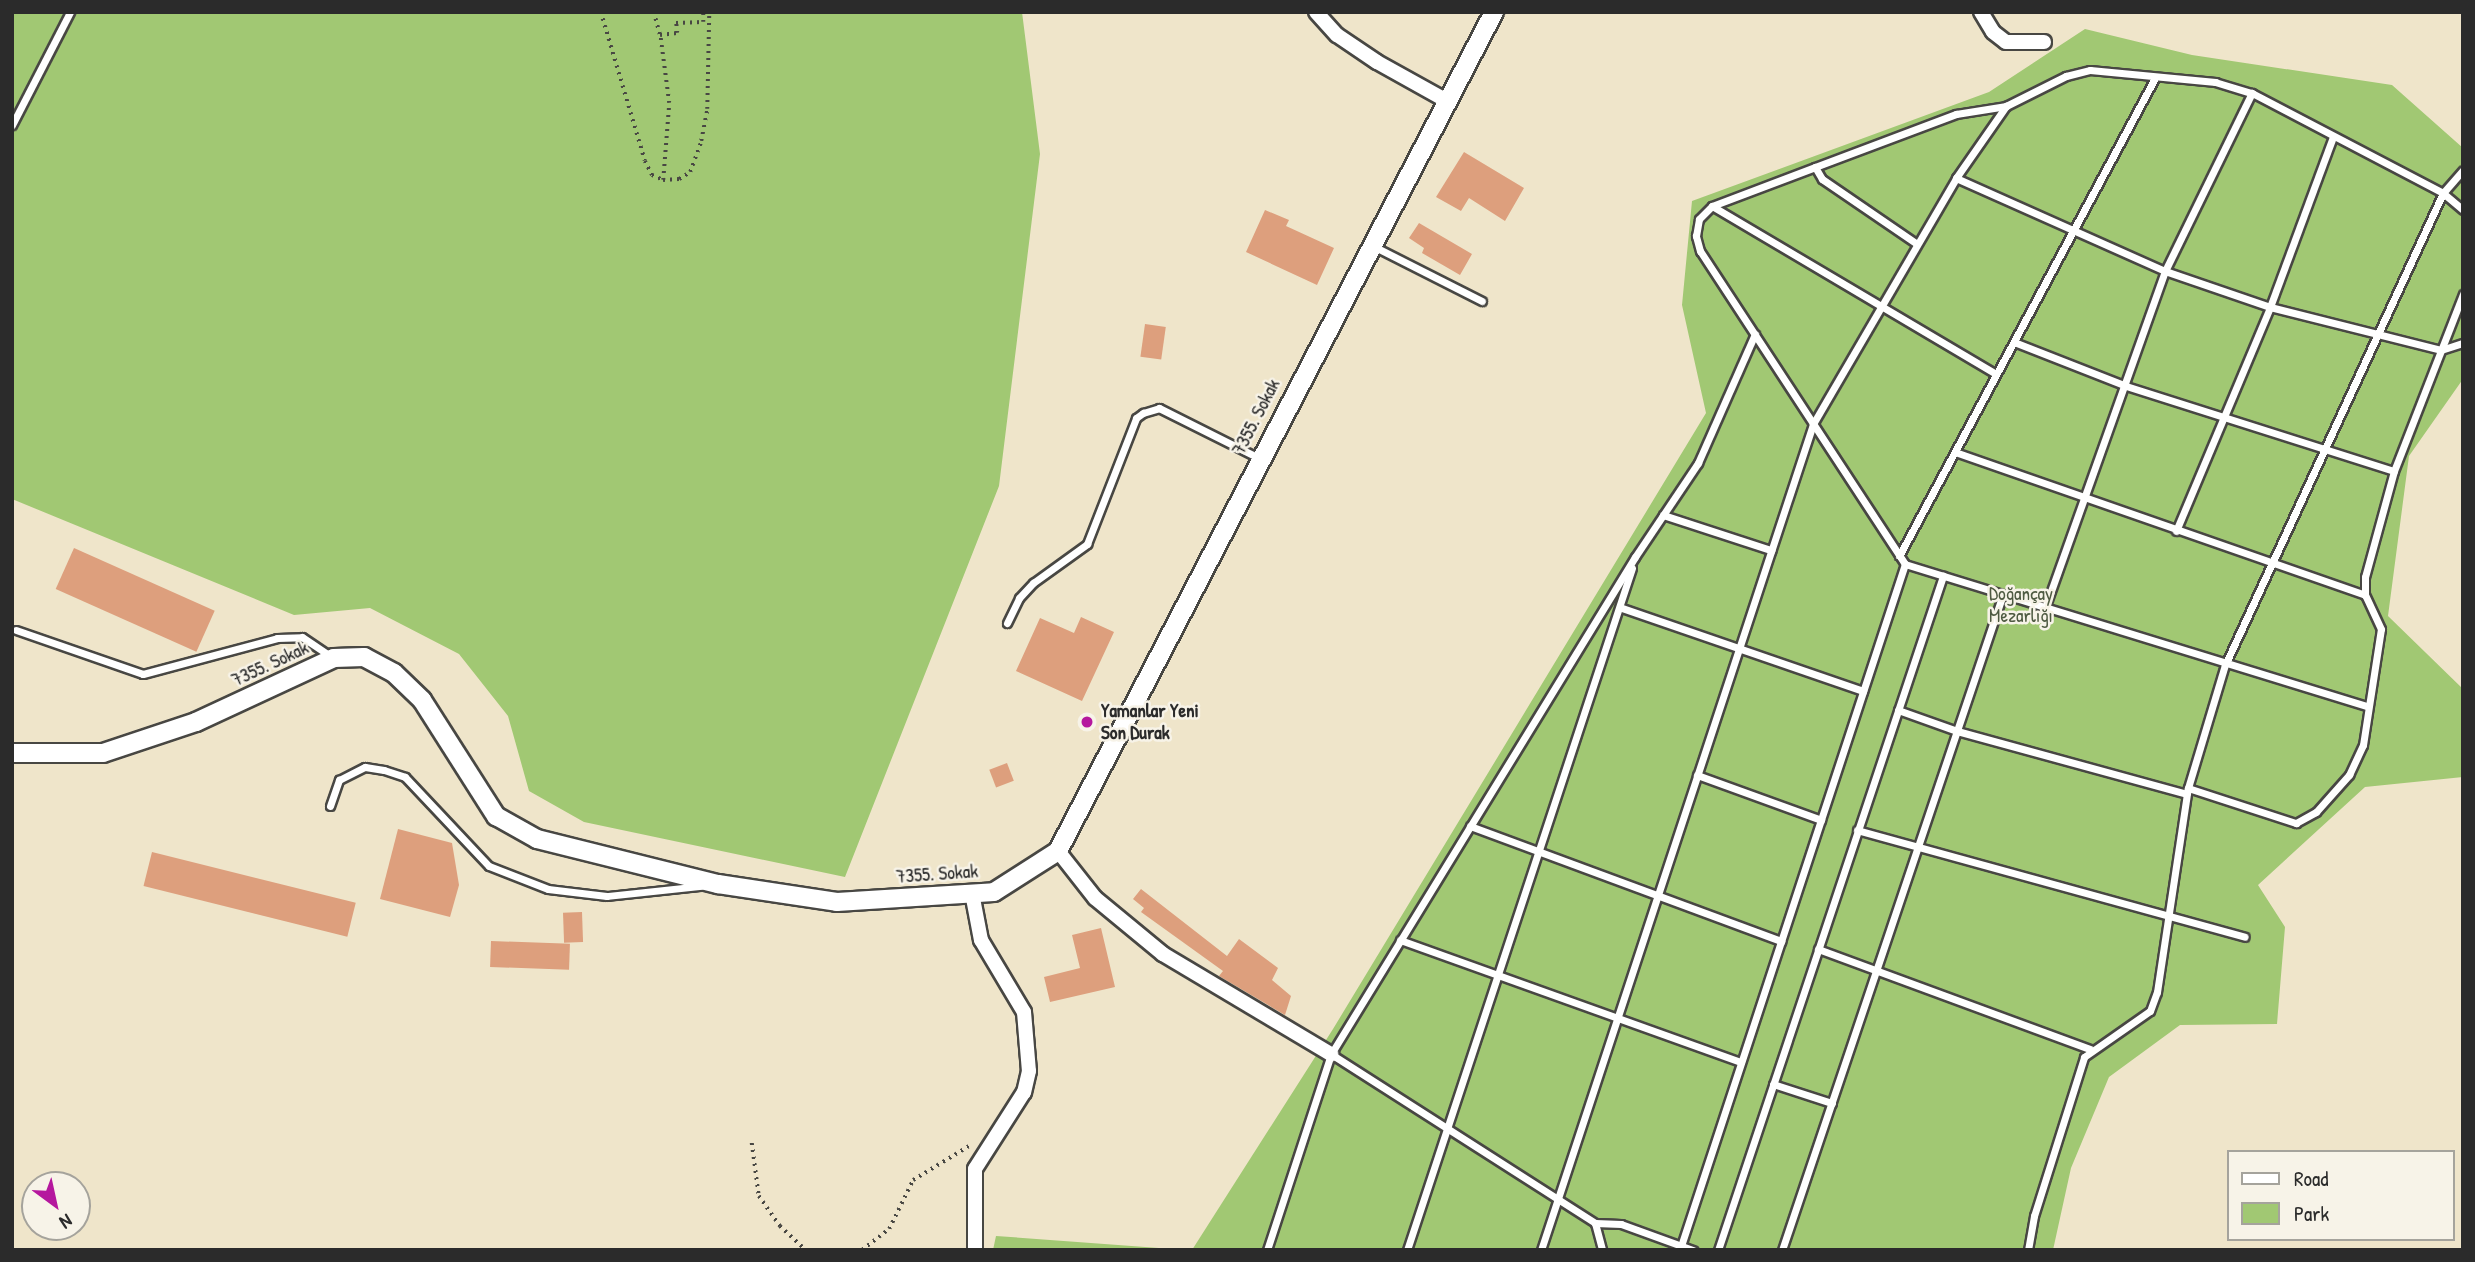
<!DOCTYPE html>
<html>
<head>
<meta charset="utf-8">
<style>
	body { margin:0 }
	#map { position:relative; width:2475px; height:1262px; overflow:hidden; background:#efe5ca; font-family:"Patrick Hand",sans-serif }
	div>[style] { position:absolute }
	.green>* { inset:0; background:#a1c873 }
	.building>* { inset:0; background:#dd9f7d; transform-origin:0 0 }
	.path>* { height:3.5px; margin-top:-1.75px; transform-origin:0; background:repeating-linear-gradient(90deg,#484743 0 2px,transparent 0 7px) }
	.roads { filter:drop-shadow(2px 0 #484743) drop-shadow(-2px 0 #484743) drop-shadow(0 2px #484743) drop-shadow(0 -2px #484743) }
	.service>* { height:7px; margin:-3.5px; padding:0 3.5px; transform-origin:3.5px; border-radius:3.5px; background:#fff }
	.minor>* { height:14px; margin:-7px; padding:0 7px; transform-origin:7px; border-radius:7px; background:#fff }
	.tertiary>* { height:18px; margin:-9px; padding:0 9px; transform-origin:9px; border-radius:9px; background:#fff }
	.dots>* { width:19px; height:19px; translate:-50% -50%; box-sizing:border-box; border:4px solid #f7f3e8; border-radius:50% }
	span { translate:-50% -50%; white-space:nowrap; text-align:center; line-height:1.15; -webkit-text-stroke:5px #f7f3e8; paint-order:stroke }
	.street-label { font-size:19px; color:#2b2b2b }
	.park-label { font-size:19px; color:#4e5a41 }
	.poi-label { font-size:19px; color:#2b2b2b; font-weight:700 }
	.left { translate:0 -50%; text-align:left }
	.frame { position:absolute; inset:0; border:14px solid #2b2b2b; pointer-events:none }
	.legend { position:absolute; left:2227px; top:1150px; width:228px; height:91px; box-sizing:border-box; background:#f7f3e8; border:2px solid #a5a39c; margin:0; padding:9px 12px; list-style:none; font-size:21px; color:#2b2b2b }
	.legend li { display:flex; align-items:center; gap:14px; height:35px }
	.legend b { width:35px; border:2px solid #a5a39c }
	.north { position:absolute; left:21px; top:1171px; width:70px; height:70px; box-sizing:border-box; background:#f7f3e8; border:2px solid #a5a39c; border-radius:50%; rotate:147deg; font-size:19px; font-weight:700; line-height:28px; text-align:center; color:#2b2b2b }
	.north::after { content:''; display:block; margin:auto; width:24px; height:32px; background:#b5179e; clip-path:polygon(50% 0,100% 100%,50% 72%,0 100%) }
</style>
</head>
<body>
<div id="map">
	<div class="green">
		<div style="clip-path:polygon(12px 12px,1022px 12px,1040px 154px,999px 486px,845px 877px,584px 822px,529px 791px,508px 716px,459px 654px,370px 608px,294px 615px,12px 499px)"></div>
		<div style="clip-path:polygon(2085px 29px,2192px 55px,2392px 85px,2463px 148px,2463px 379px,2409px 456px,2388px 616px,2463px 689px,2463px 777px,2365px 787px,2258px 885px,2285px 927px,2277px 1024px,2180px 1025px,2109px 1077px,2071px 1168px,2053px 1250px,1192px 1250px,1333px 1029px,1706px 413px,1682px 305px,1692px 201px,1989px 92px)"></div>
		<div style="clip-path:polygon(996px 1236px,1186px 1250px,993px 1250px)"></div>
	</div>
	<div class="building">
		<div style="clip-path:polygon(1464px 152px,1524px 188px,1505px 221px,1469px 198px,1461px 211px,1436px 197px)"></div>
		<div style="clip-path:polygon(1265px 210px,1289px 220px,1286px 226px,1334px 248px,1317px 285px,1246px 252px)"></div>
		<div style="clip-path:polygon(1419px 223px,1472px 254px,1460px 275px,1422px 253px,1424px 248px,1409px 238px)"></div>
		<div style="left:1145px;top:324px;width:21px;height:33px;rotate:8deg"></div>
		<div style="left:74px;top:548px;width:154px;height:45px;rotate:24deg"></div>
		<div style="clip-path:polygon(1081px 617px,1114px 632px,1082px 701px,1016px 671px,1040px 618px,1074px 633px)"></div>
		<div style="left:1007px;top:763px;width:19px;height:19px;rotate:69deg"></div>
		<div style="clip-path:polygon(398px 829px,452px 843px,459px 885px,450px 917px,380px 899px)"></div>
		<div style="left:152px;top:852px;width:210px;height:35px;rotate:14deg"></div>
		<div style="clip-path:polygon(1141px 889px,1227px 956px,1239px 939px,1278px 968px,1272px 980px,1291px 996px,1285px 1015px,1219px 976px,1223px 971px,1141px 912px,1144px 908px,1133px 899px)"></div>
		<div style="left:582px;top:912px;width:30px;height:19px;rotate:88deg"></div>
		<div style="clip-path:polygon(1101px 928px,1115px 987px,1050px 1002px,1044px 977px,1080px 968px,1072px 935px)"></div>
		<div style="left:491px;top:941px;width:79px;height:26px;rotate:2deg"></div>
	</div>
	<div class="path">
		<div style="left:601px;top:12px;width:155px;rotate:73.5deg"></div>
		<div style="left:645px;top:161px;width:16px;rotate:63deg"></div>
		<div style="left:652px;top:175px;width:12px;rotate:24deg"></div>
		<div style="left:663px;top:180px;width:16px;rotate:-4deg"></div>
		<div style="left:679px;top:179px;width:13px;rotate:-32deg"></div>
		<div style="left:690px;top:172px;width:33px;rotate:-70deg"></div>
		<div style="left:701px;top:141px;width:33px;rotate:-79deg"></div>
		<div style="left:707px;top:109px;width:97px;rotate:-88.8deg"></div>
		<div style="left:654px;top:12px;width:24px;rotate:75deg"></div>
		<div style="left:663px;top:180px;width:77px;rotate:-85.5deg"></div>
		<div style="left:669px;top:103px;width:69px;rotate:-97.5deg"></div>
		<div style="left:660px;top:35px;width:17px;rotate:-7deg"></div>
		<div style="left:677px;top:33px;width:10px;rotate:-96deg"></div>
		<div style="left:676px;top:23px;width:27px;rotate:-2deg"></div>
		<div style="left:703px;top:22px;width:10px;rotate:-90deg"></div>
		<div style="left:752px;top:1143px;width:53px;rotate:82.5deg"></div>
		<div style="left:759px;top:1196px;width:37px;rotate:55deg"></div>
		<div style="left:780px;top:1226px;width:35px;rotate:43deg"></div>
		<div style="left:862px;top:1250px;width:34px;rotate:-38deg"></div>
		<div style="left:889px;top:1229px;width:55px;rotate:-63.9deg"></div>
		<div style="left:913px;top:1180px;width:66px;rotate:-31.3deg"></div>
	</div>
	<div class="roads">
		<div class="service">
			<div style="left:12px;top:125px;width:127px;rotate:-62.8deg"></div>
			<div style="left:1815px;top:167px;width:14px;rotate:60deg"></div>
			<div style="left:1822px;top:179px;width:115px;rotate:34.4deg"></div>
			<div style="left:1956px;top:178px;width:229px;rotate:24deg"></div>
			<div style="left:2165px;top:271px;width:111px;rotate:18.9deg"></div>
			<div style="left:2270px;top:307px;width:176px;rotate:14.1deg"></div>
			<div style="left:2441px;top:350px;width:23px;rotate:-18deg"></div>
			<div style="left:1712px;top:206px;width:330px;rotate:30.6deg"></div>
			<div style="left:1373px;top:246px;width:122px;rotate:26.8deg"></div>
			<div style="left:2014px;top:342px;width:120px;rotate:21.4deg"></div>
			<div style="left:2126px;top:386px;width:281px;rotate:17.6deg"></div>
			<div style="left:1955px;top:452px;width:434px;rotate:19.2deg"></div>
			<div style="left:1663px;top:515px;width:114px;rotate:18deg"></div>
			<div style="left:2176px;top:531px;width:243px;rotate:-67.2deg"></div>
			<div style="left:2270px;top:307px;width:181px;rotate:-69.7deg"></div>
			<div style="left:1899px;top:556px;width:542px;rotate:-61.83deg"></div>
			<div style="left:1905px;top:564px;width:484px;rotate:17.1deg"></div>
			<div style="left:1622px;top:608px;width:255px;rotate:19deg"></div>
			<div style="left:2045px;top:608px;width:358px;rotate:-70.4deg"></div>
			<div style="left:2165px;top:271px;width:198px;rotate:-64deg"></div>
			<div style="left:1007px;top:623px;width:28px;rotate:-64deg"></div>
			<div style="left:1019px;top:598px;width:21px;rotate:-47deg"></div>
			<div style="left:1033px;top:583px;width:67px;rotate:-35.8deg"></div>
			<div style="left:1087px;top:544px;width:135px;rotate:-68.7deg"></div>
			<div style="left:1136px;top:418px;width:9px;rotate:-36deg"></div>
			<div style="left:1143px;top:413px;width:17px;rotate:-17deg"></div>
			<div style="left:1159px;top:408px;width:112px;rotate:26.6deg"></div>
			<div style="left:16px;top:630px;width:134px;rotate:19.1deg"></div>
			<div style="left:143px;top:674px;width:139px;rotate:-15deg"></div>
			<div style="left:277px;top:638px;width:25px;rotate:-2deg"></div>
			<div style="left:302px;top:637px;width:37px;rotate:34deg"></div>
			<div style="left:1898px;top:710px;width:63px;rotate:19.6deg"></div>
			<div style="left:1957px;top:731px;width:238px;rotate:15.3deg"></div>
			<div style="left:1697px;top:775px;width:132px;rotate:19.9deg"></div>
			<div style="left:2188px;top:788px;width:114px;rotate:18deg"></div>
			<div style="left:2296px;top:823px;width:23px;rotate:-29deg"></div>
			<div style="left:2316px;top:812px;width:50px;rotate:-48.3deg"></div>
			<div style="left:2349px;top:775px;width:33px;rotate:-65deg"></div>
			<div style="left:2363px;top:745px;width:117px;rotate:-81.2deg"></div>
			<div style="left:2381px;top:629px;width:38px;rotate:-115deg"></div>
			<div style="left:2365px;top:595px;width:18px;rotate:-90deg"></div>
			<div style="left:2365px;top:577px;width:110px;rotate:-74.7deg"></div>
			<div style="left:2394px;top:471px;width:190px;rotate:-68.7deg"></div>
			<div style="left:330px;top:806px;width:28px;rotate:-71deg"></div>
			<div style="left:339px;top:780px;width:29px;rotate:-27deg"></div>
			<div style="left:365px;top:767px;width:19px;rotate:9deg"></div>
			<div style="left:384px;top:770px;width:22px;rotate:18deg"></div>
			<div style="left:405px;top:777px;width:122px;rotate:46.7deg"></div>
			<div style="left:489px;top:866px;width:63px;rotate:21.3deg"></div>
			<div style="left:548px;top:889px;width:59px;rotate:6.8deg"></div>
			<div style="left:607px;top:896px;width:94px;rotate:-6.1deg"></div>
			<div style="left:1470px;top:826px;width:332px;rotate:20.3deg"></div>
			<div style="left:1857px;top:830px;width:402px;rotate:15.4deg"></div>
			<div style="left:1400px;top:940px;width:362px;rotate:19.7deg"></div>
			<div style="left:1818px;top:949px;width:290px;rotate:20.2deg"></div>
			<div style="left:1331px;top:1054px;width:313px;rotate:32.6deg"></div>
			<div style="left:1595px;top:1223px;width:26px;rotate:2deg"></div>
			<div style="left:1621px;top:1224px;width:77px;rotate:19.9deg"></div>
			<div style="left:1773px;top:1084px;width:62px;rotate:17.9deg"></div>
			<div style="left:1595px;top:1223px;width:28px;rotate:75deg"></div>
			<div style="left:1681px;top:1246px;width:718px;rotate:-71.82deg"></div>
			<div style="left:1905px;top:564px;width:374px;rotate:-123.2deg"></div>
			<div style="left:1700px;top:251px;width:16px;rotate:-105deg"></div>
			<div style="left:1696px;top:236px;width:17px;rotate:-80deg"></div>
			<div style="left:1699px;top:219px;width:18px;rotate:-45deg"></div>
			<div style="left:1712px;top:206px;width:110px;rotate:-20.7deg"></div>
			<div style="left:1815px;top:167px;width:151px;rotate:-20.6deg"></div>
			<div style="left:1956px;top:114px;width:51px;rotate:-9.1deg"></div>
			<div style="left:2006px;top:106px;width:67px;rotate:-26.6deg"></div>
			<div style="left:2066px;top:76px;width:25px;rotate:-14deg"></div>
			<div style="left:2090px;top:70px;width:126px;rotate:5.5deg"></div>
			<div style="left:2215px;top:82px;width:39px;rotate:17deg"></div>
			<div style="left:2252px;top:93px;width:216px;rotate:27.6deg"></div>
			<div style="left:2443px;top:193px;width:26px;rotate:40deg"></div>
			<div style="left:1267px;top:1250px;width:206px;rotate:-71.9deg"></div>
			<div style="left:1331px;top:1054px;width:583px;rotate:-58.55deg"></div>
			<div style="left:1635px;top:557px;width:113px;rotate:-56.2deg"></div>
			<div style="left:1698px;top:463px;width:141px;rotate:-66.2deg"></div>
			<div style="left:1407px;top:1250px;width:718px;rotate:-71.74deg"></div>
			<div style="left:1541px;top:1250px;width:870px;rotate:-71.77deg"></div>
			<div style="left:1813px;top:424px;width:285px;rotate:-59.8deg"></div>
			<div style="left:1956px;top:178px;width:88px;rotate:-55.2deg"></div>
			<div style="left:1718px;top:1250px;width:711px;rotate:-71.54deg"></div>
			<div style="left:1782px;top:1250px;width:692px;rotate:-71.38deg"></div>
			<div style="left:2028px;top:1250px;width:35px;rotate:-80deg"></div>
			<div style="left:2034px;top:1216px;width:167px;rotate:-72.5deg"></div>
			<div style="left:2084px;top:1057px;width:80px;rotate:-34.9deg"></div>
			<div style="left:2150px;top:1011px;width:20px;rotate:-70deg"></div>
			<div style="left:2157px;top:992px;width:206px;rotate:-81.4deg"></div>
			<div style="left:2188px;top:788px;width:128px;rotate:-73.3deg"></div>
			<div style="left:2225px;top:665px;width:520px;rotate:-65.21deg"></div>
			<div style="left:2443px;top:193px;width:30px;rotate:-49deg"></div>
		</div>
		<div class="minor">
			<div style="left:1316px;top:12px;width:31px;rotate:48deg"></div>
			<div style="left:1337px;top:35px;width:48px;rotate:34deg"></div>
			<div style="left:1377px;top:62px;width:80px;rotate:29.1deg"></div>
			<div style="left:1981px;top:12px;width:23px;rotate:59deg"></div>
			<div style="left:1993px;top:32px;width:16px;rotate:38deg"></div>
			<div style="left:2006px;top:42px;width:38px"></div>
			<div style="left:1058px;top:851px;width:60px;rotate:51.8deg"></div>
			<div style="left:1095px;top:898px;width:88px;rotate:39.5deg"></div>
			<div style="left:1163px;top:954px;width:196px;rotate:30.8deg"></div>
			<div style="left:972px;top:893px;width:48px;rotate:79.2deg"></div>
			<div style="left:981px;top:940px;width:84px;rotate:59.2deg"></div>
			<div style="left:1024px;top:1012px;width:59px;rotate:85.2deg"></div>
			<div style="left:1029px;top:1071px;width:22px;rotate:103deg"></div>
			<div style="left:1024px;top:1092px;width:91px;rotate:122.5deg"></div>
			<div style="left:975px;top:1169px;width:81px;rotate:90deg"></div>
		</div>
		<div class="tertiary">
			<div style="left:12px;top:753px;width:91px"></div>
			<div style="left:103px;top:753px;width:98px;rotate:-18.4deg"></div>
			<div style="left:196px;top:722px;width:152px;rotate:-24.9deg"></div>
			<div style="left:334px;top:658px;width:30px;rotate:-2deg"></div>
			<div style="left:364px;top:657px;width:34px;rotate:28deg"></div>
			<div style="left:394px;top:673px;width:39px;rotate:44deg"></div>
			<div style="left:422px;top:700px;width:138px;rotate:57.5deg"></div>
			<div style="left:496px;top:816px;width:47px;rotate:29.3deg"></div>
			<div style="left:537px;top:839px;width:187px;rotate:14deg"></div>
			<div style="left:718px;top:884px;width:120px;rotate:8.6deg"></div>
			<div style="left:837px;top:902px;width:157px;rotate:-3.6deg"></div>
			<div style="left:994px;top:892px;width:76px;rotate:-32.6deg"></div>
			<div style="left:1058px;top:851px;width:946px;rotate:-62.54deg"></div>
		</div>
	</div>
	<div class="dots">
		<div style="left:1087px;top:722px;background:#b5179e"></div>
	</div>
	<div class="street-label">
		<span style="left:1256px;top:417px;rotate:-63deg">7355. Sokak</span>
		<span style="left:270px;top:664px;rotate:-25deg">7355. Sokak</span>
		<span style="left:937px;top:874px;rotate:-4deg">7355. Sokak</span>
	</div>
	<div class="park-label">
		<span style="left:2021px;top:605px">Doğançay<br>Mezarlığı</span>
	</div>
	<div class="poi-label">
		<span class="left" style="left:1101px;top:722px">Yamanlar Yeni<br>Son Durak</span>
	</div>
	<div class="frame"></div>
	<ul class="legend">
	<li><b style="height:9px;background:#fff"></b>Road</li>
	<li><b style="height:19px;background:#a1c873"></b>Park</li>
	</ul>
	<div class="north">N</div>
</div>
</body>
</html>
